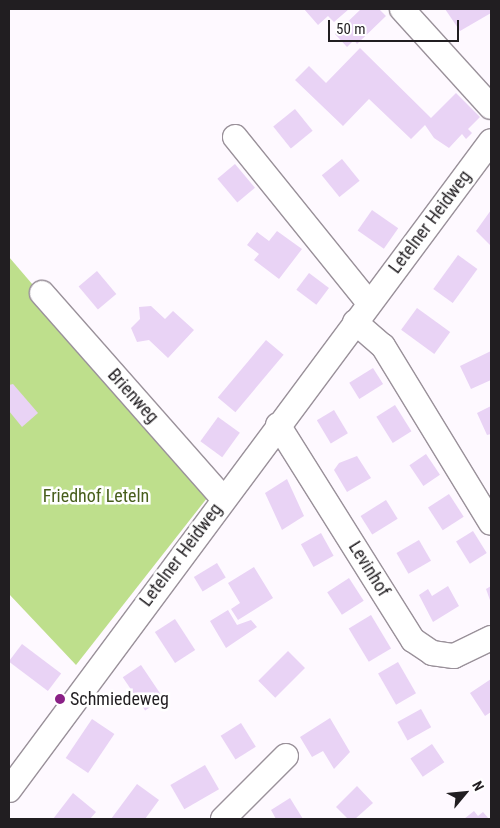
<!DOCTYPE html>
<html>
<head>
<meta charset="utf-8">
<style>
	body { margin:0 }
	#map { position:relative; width:500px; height:828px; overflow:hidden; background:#fef9ff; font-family:"Roboto Condensed",sans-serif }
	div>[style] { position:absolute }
	.green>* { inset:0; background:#bedf8c }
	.building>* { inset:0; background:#e9d3f5; transform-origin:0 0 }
	.roads { filter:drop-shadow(1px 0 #9a919a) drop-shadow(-1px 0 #9a919a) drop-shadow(0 1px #9a919a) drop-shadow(0 -1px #9a919a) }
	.minor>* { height:24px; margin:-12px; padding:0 12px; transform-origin:12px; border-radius:12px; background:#fff }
	.dots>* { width:14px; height:14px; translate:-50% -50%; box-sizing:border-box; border:2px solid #fff; border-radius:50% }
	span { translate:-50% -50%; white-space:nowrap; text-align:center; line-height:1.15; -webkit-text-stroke:5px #fff; paint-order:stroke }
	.street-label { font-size:18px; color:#211e21 }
	.park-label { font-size:18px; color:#475e1c }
	.poi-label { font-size:18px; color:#211e21 }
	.left { translate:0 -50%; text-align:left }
	.frame { position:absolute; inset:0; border:10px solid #211e21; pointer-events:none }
	.north { position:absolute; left:440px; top:768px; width:50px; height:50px; -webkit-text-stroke:4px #fff; paint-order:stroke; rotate:62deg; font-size:14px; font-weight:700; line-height:20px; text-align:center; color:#211e21 }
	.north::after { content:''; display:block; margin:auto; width:18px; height:22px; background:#211e21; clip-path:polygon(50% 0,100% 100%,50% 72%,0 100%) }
	.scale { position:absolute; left:328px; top:20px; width:131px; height:22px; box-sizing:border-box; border:2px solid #211e21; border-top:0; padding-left:6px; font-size:15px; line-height:18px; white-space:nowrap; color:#211e21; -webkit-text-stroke:4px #fff; paint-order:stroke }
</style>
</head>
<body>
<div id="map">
	<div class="green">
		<div style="clip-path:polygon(9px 257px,211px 493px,76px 665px,9px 594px)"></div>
	</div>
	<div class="building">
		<div style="clip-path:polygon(304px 9px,349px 9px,334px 22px,328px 16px,318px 25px)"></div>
		<div style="clip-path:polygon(361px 9px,379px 9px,386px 16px,357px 44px,354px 40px,347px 47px,335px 34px)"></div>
		<div style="clip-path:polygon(445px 9px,491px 9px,491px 13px,460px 31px)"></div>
		<div style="clip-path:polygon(360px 48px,431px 118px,456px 93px,480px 117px,468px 129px,472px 133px,466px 139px,462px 134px,449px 148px,434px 138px,425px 125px,411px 139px,369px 99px,343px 126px,295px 80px,309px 66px,326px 83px)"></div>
		<div style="left:295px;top:109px;width:28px;height:28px;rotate:51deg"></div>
		<div style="left:342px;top:159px;width:28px;height:26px;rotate:51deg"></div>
		<div style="left:235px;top:164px;width:31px;height:23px;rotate:50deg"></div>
		<div style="left:372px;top:210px;width:32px;height:25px;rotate:35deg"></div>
		<div style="clip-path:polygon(491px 210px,491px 246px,476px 231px)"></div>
		<div style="clip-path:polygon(277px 231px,302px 249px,279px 279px,254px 260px,259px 254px,247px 245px,257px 232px,269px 241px)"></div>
		<div style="left:458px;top:255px;width:24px;height:42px;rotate:36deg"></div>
		<div style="left:97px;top:271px;width:30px;height:24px;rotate:50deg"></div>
		<div style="left:309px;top:273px;width:25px;height:21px;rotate:37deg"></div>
		<div style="clip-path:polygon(151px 306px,165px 319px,173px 311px,194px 330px,168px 358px,149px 340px,137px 342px,131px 328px,140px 319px,139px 307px)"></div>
		<div style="left:417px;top:308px;width:41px;height:27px;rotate:36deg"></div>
		<div style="left:266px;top:340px;width:23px;height:75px;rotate:40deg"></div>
		<div style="clip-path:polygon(491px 351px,491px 380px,471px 389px,460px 366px)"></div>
		<div style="left:373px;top:368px;width:19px;height:28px;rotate:58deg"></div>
		<div style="clip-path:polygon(13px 384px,38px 413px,22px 427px,9px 411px,9px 385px)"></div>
		<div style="left:395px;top:405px;width:31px;height:22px;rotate:58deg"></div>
		<div style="clip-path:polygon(491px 406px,491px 434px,487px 435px,477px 413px)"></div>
		<div style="left:334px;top:410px;width:27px;height:20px;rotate:59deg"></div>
		<div style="left:218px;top:417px;width:27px;height:30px;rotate:36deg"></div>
		<div style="left:426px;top:454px;width:25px;height:20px;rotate:56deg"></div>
		<div style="clip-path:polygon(357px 456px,371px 478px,347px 492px,334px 470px,339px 463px)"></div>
		<div style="clip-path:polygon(287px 479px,304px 516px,282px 530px,265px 493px)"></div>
		<div style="left:449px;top:494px;width:27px;height:25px;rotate:57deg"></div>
		<div style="left:386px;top:500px;width:22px;height:30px;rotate:58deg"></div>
		<div style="left:473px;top:531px;width:26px;height:20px;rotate:58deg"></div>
		<div style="left:321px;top:533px;width:26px;height:23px;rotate:61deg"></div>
		<div style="left:419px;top:540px;width:24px;height:26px;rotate:60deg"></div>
		<div style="left:217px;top:563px;width:17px;height:27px;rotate:59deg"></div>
		<div style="clip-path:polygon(254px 567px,273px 598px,238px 620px,231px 609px,240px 603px,228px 583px)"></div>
		<div style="left:349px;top:578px;width:27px;height:26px;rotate:57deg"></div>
		<div style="clip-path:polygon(448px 586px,459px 606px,433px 622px,419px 595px,428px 589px,432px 596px)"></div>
		<div style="clip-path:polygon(491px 586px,491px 603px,486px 589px)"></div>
		<div style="clip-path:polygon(228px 610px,237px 625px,251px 620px,257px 627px,226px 648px,210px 621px)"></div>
		<div style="left:371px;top:615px;width:39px;height:26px;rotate:59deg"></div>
		<div style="left:175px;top:619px;width:37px;height:24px;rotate:57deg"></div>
		<div style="left:22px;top:644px;width:49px;height:22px;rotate:37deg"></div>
		<div style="left:288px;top:651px;width:24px;height:42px;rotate:45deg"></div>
		<div style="left:398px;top:662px;width:36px;height:23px;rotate:60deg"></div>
		<div style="left:141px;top:665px;width:40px;height:22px;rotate:56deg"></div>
		<div style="clip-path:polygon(491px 679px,491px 712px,485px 716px,470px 693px)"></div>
		<div style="left:421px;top:709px;width:21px;height:27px;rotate:61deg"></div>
		<div style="clip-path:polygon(330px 718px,350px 752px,334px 769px,323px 751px,312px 757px,300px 737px)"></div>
		<div style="left:92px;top:719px;width:27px;height:47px;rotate:34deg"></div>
		<div style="left:241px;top:723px;width:28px;height:24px;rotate:58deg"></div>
		<div style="left:432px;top:744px;width:22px;height:26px;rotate:56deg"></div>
		<div style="left:205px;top:765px;width:28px;height:40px;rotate:60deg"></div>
		<div style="clip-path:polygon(137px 784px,159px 800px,145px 819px,111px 819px)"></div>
		<div style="clip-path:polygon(357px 786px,373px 803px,355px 819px,348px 819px,336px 807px)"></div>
		<div style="clip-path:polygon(73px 793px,96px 812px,90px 819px,53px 819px)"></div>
		<div style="clip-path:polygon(290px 798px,303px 819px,276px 819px,271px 810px)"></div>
		<div style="clip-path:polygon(474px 811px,478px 816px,483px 812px,489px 819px,464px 819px)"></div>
	</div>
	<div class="roads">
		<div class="minor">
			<div style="left:402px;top:9px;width:132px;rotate:47.8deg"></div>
			<div style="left:235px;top:137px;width:213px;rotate:51.1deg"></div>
			<div style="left:42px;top:293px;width:273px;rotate:48.6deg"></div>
			<div style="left:355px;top:322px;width:37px;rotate:41deg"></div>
			<div style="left:383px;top:346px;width:207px;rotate:58.6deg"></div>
			<div style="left:278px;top:425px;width:254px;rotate:57.9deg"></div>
			<div style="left:413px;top:640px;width:23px;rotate:34deg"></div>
			<div style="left:432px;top:653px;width:22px;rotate:8deg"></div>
			<div style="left:454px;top:656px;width:41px;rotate:-25.9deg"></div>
			<div style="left:9px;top:790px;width:808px;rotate:-53.4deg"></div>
			<div style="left:223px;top:819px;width:89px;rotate:-45deg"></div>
		</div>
	</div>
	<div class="dots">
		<div style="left:60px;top:699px;background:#8a2086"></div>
	</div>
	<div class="street-label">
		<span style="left:430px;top:222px;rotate:-53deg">Letelner Heidweg</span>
		<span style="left:133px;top:396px;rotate:48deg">Brienweg</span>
		<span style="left:181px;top:555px;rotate:-53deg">Letelner Heidweg</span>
		<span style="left:369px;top:569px;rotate:58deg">Levinhof</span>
	</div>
	<div class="park-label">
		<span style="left:96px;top:496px">Friedhof Leteln</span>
	</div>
	<div class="poi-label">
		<span class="left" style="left:70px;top:699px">Schmiedeweg</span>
	</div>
	<div class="frame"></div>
	<div class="north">N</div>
	<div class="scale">50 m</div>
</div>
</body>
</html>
